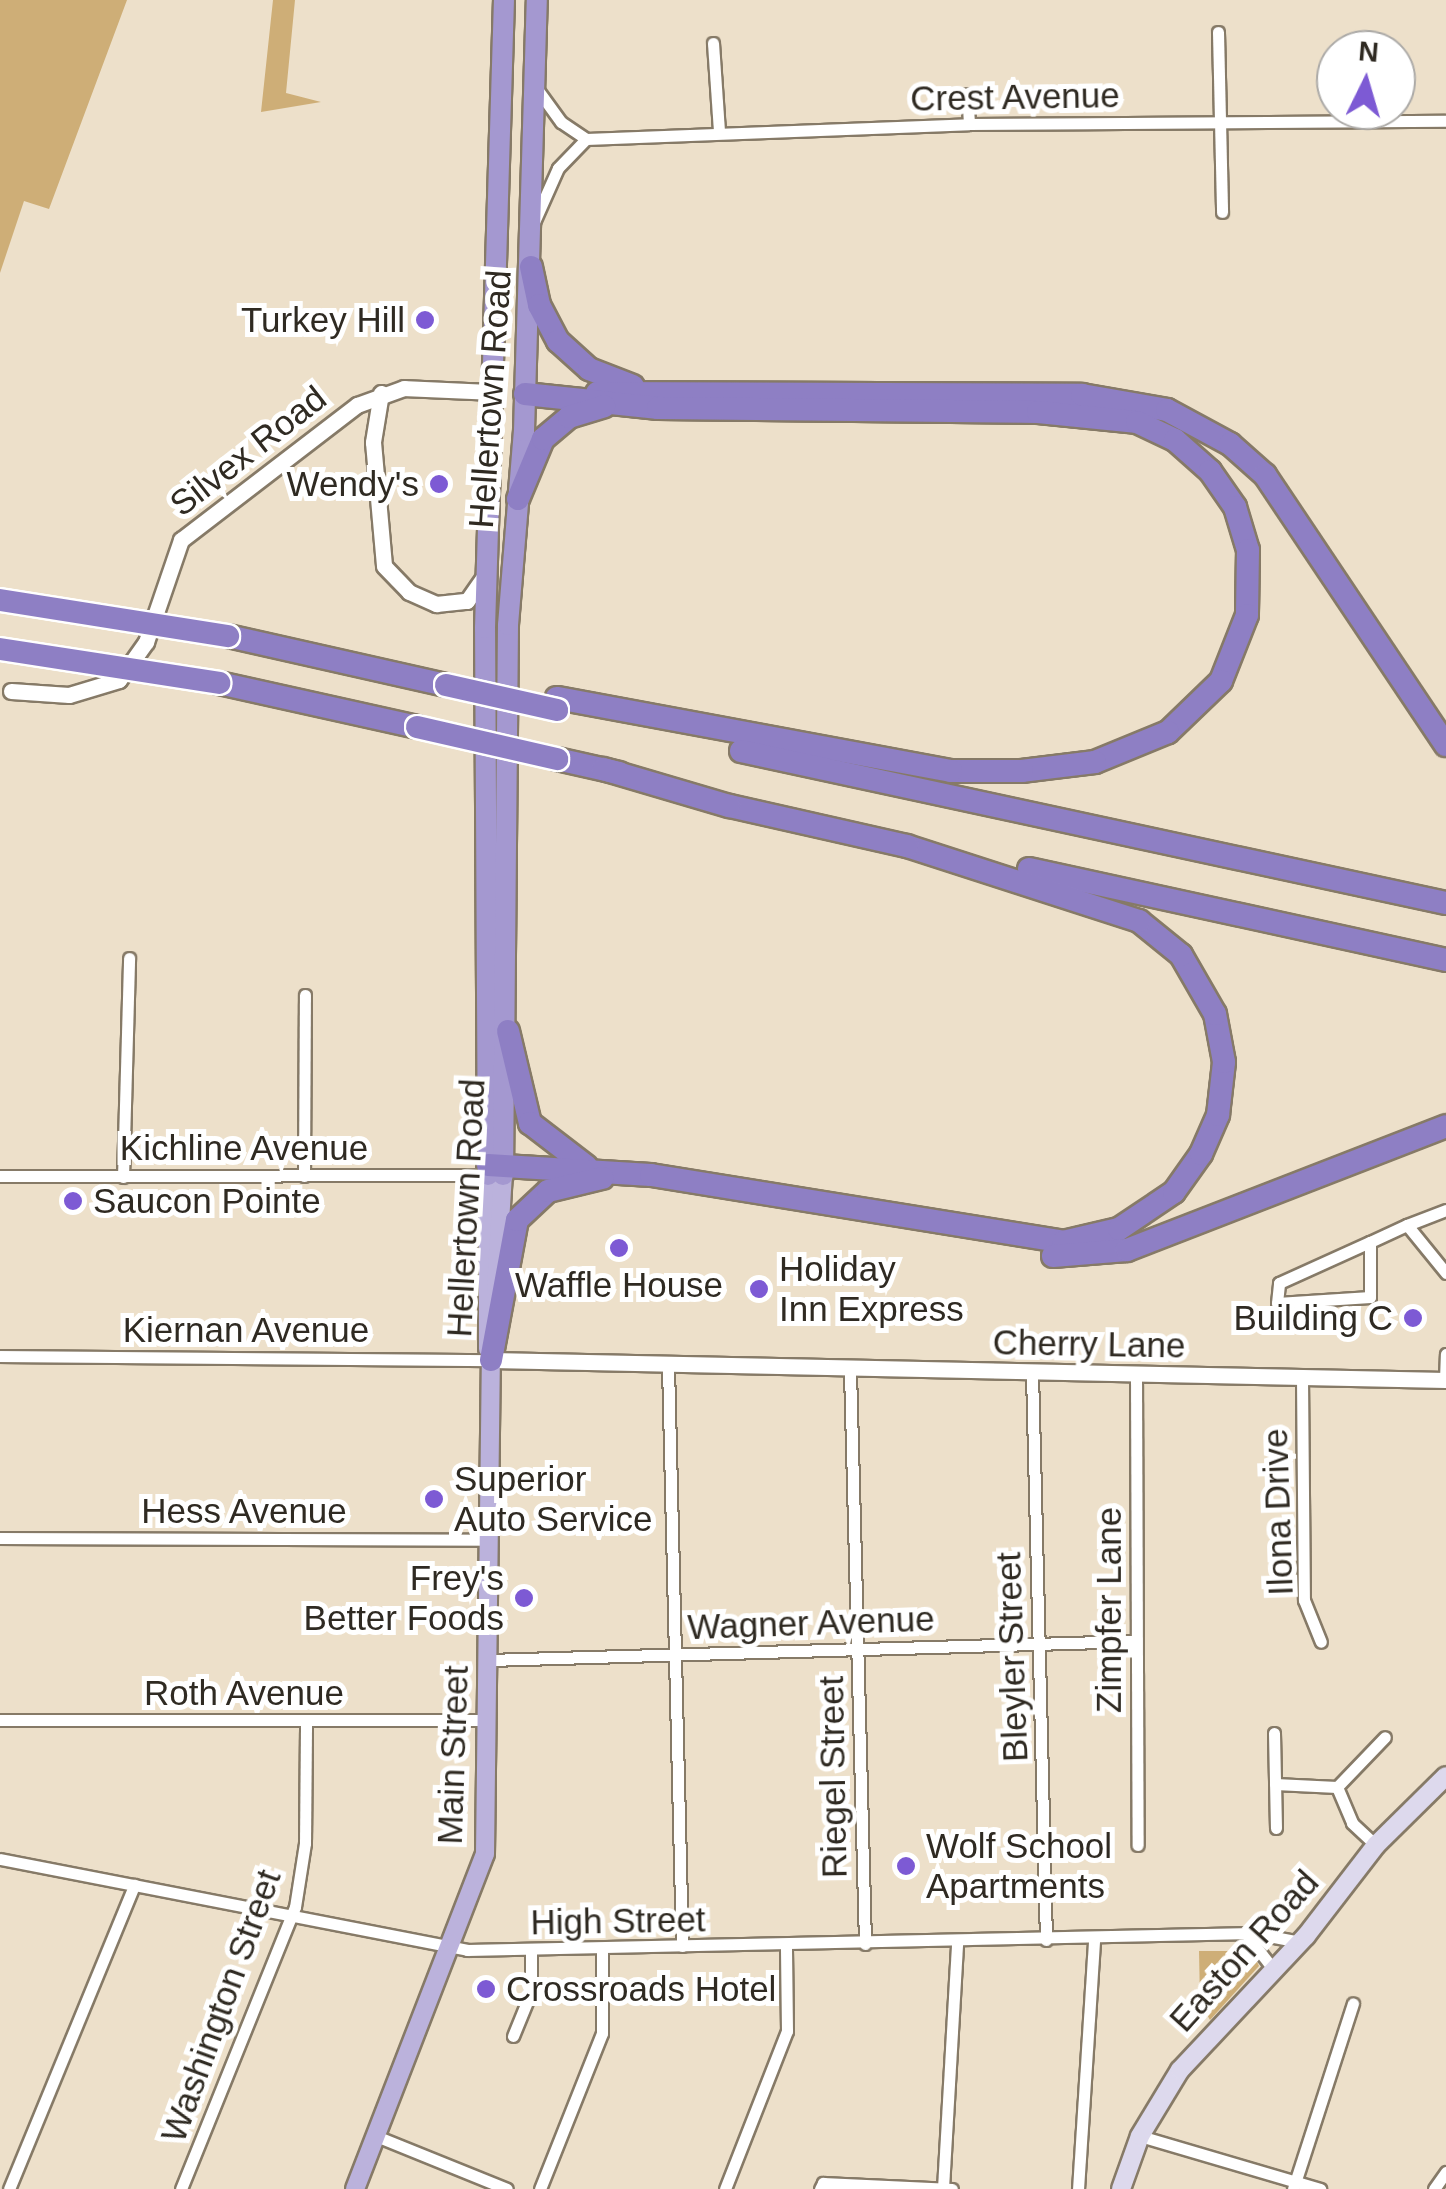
<!DOCTYPE html>
<html>
<head>
<meta charset="utf-8">
<style>
	body { margin:0 }
	#map { position:relative; width:1446px; height:2189px; overflow:hidden; background:#ede0ca; font-family:Arial,sans-serif }
	div>[style] { position:absolute }
	.green>* { inset:0; background:#ceae77 }
	.roads { filter:drop-shadow(2px 0 #867a67) drop-shadow(-2px 0 #867a67) drop-shadow(0 2px #867a67) drop-shadow(0 -2px #867a67) }
	.minor>* { height:11px; margin:-5.5px; padding:0 5.5px; transform-origin:5.5px; border-radius:5.5px; background:#fff }
	.tertiary>* { height:15px; margin:-7.5px; padding:0 7.5px; transform-origin:7.5px; border-radius:7.5px; background:#fff }
	.secondary>* { height:18px; margin:-9px; padding:0 9px; transform-origin:9px; border-radius:9px; background:#ddd9ed }
	.primary>* { height:18px; margin:-9px; padding:0 9px; transform-origin:9px; border-radius:9px; background:#bbb2dc }
	.trunk>* { height:20px; margin:-10px; padding:0 10px; transform-origin:10px; border-radius:10px; background:#a498d0 }
	.motorway>* { height:22px; margin:-11px; padding:0 11px; transform-origin:11px; border-radius:11px; background:#8e7fc4 }
	.bridges { filter:drop-shadow(2px 0 #fff) drop-shadow(-2px 0 #fff) drop-shadow(0 2px #fff) drop-shadow(0 -2px #fff) }
	.motorway-bridge>* { height:22px; margin:-11px; padding:0 11px; transform-origin:11px; border-radius:11px; background:#8e7fc4 }
	.dots>* { width:28px; height:28px; translate:-50% -50%; box-sizing:border-box; border:5px solid #fff; border-radius:50% }
	span { translate:-50% -50%; white-space:nowrap; text-align:center; line-height:1.15; -webkit-text-stroke:10px #fff; paint-order:stroke }
	.street-label { font-size:35px; color:#2f2a22 }
	.poi-label { font-size:35px; color:#2f2a22 }
	.right { translate:-100% -50%; text-align:right }
	.left { translate:0 -50%; text-align:left }
	.north { position:absolute; left:1316px; top:30px; width:100px; height:100px; box-sizing:border-box; background:#fff; border:2px solid #acaaa7; border-radius:50%; rotate:5deg; font-size:28px; font-weight:700; line-height:40px; text-align:center; color:#2f2a22 }
	.north::after { content:''; display:block; margin:auto; width:35px; height:45px; background:#7d5ad4; clip-path:polygon(50% 0,100% 100%,50% 72%,0 100%) }
</style>
</head>
<body>
<div id="map">
	<div class="green">
		<div style="clip-path:polygon(0 0,127px 0,49px 209px,24px 201px,0 273px)"></div>
		<div style="clip-path:polygon(273px 0,295px 0,286px 93px,321px 102px,261px 112px)"></div>
		<div style="clip-path:polygon(1199px 1951px,1252px 1951px,1259px 1966px,1210px 2020px,1200px 2002px)"></div>
	</div>
	<div class="roads">
		<div class="minor">
			<div style="left:1218px;top:32px;width:180px;rotate:88.7deg"></div>
			<div style="left:713px;top:43px;width:87px;rotate:86.1deg"></div>
			<div style="left:537px;top:89px;width:41px;rotate:54deg"></div>
			<div style="left:561px;top:122px;width:30px;rotate:34deg"></div>
			<div style="left:967px;top:94px;width:30px;rotate:86deg"></div>
			<div style="left:534px;top:222px;width:59px;rotate:-66deg"></div>
			<div style="left:558px;top:168px;width:40px;rotate:-46deg"></div>
			<div style="left:586px;top:139px;width:383px;rotate:-2.2deg"></div>
			<div style="left:969px;top:124px;width:477px;rotate:-0.4deg"></div>
			<div style="left:0;top:1176px;width:488px;rotate:-0.1deg"></div>
			<div style="left:304px;top:1176px;width:181px;rotate:-89.7deg"></div>
			<div style="left:123px;top:1177px;width:219px;rotate:-88.4deg"></div>
			<div style="left:1407px;top:1225px;width:42px;rotate:-21deg"></div>
			<div style="left:1370px;top:1242px;width:55px;rotate:90deg"></div>
			<div style="left:1370px;top:1297px;width:93px;rotate:176.3deg"></div>
			<div style="left:1277px;top:1303px;width:20px;rotate:-84deg"></div>
			<div style="left:1279px;top:1283px;width:100px;rotate:-24.3deg"></div>
			<div style="left:1370px;top:1242px;width:41px;rotate:-24.7deg"></div>
			<div style="left:1407px;top:1225px;width:62px;rotate:50.9deg"></div>
			<div style="left:0;top:1356px;width:491px;rotate:0.5deg"></div>
			<div style="left:668px;top:1365px;width:581px;rotate:88.62deg"></div>
			<div style="left:850px;top:1370px;width:574px;rotate:88.5deg"></div>
			<div style="left:1032px;top:1372px;width:568px;rotate:88.59deg"></div>
			<div style="left:1136px;top:1375px;width:470px;rotate:89.8deg"></div>
			<div style="left:1302px;top:1378px;width:222px;rotate:89.5deg"></div>
			<div style="left:1304px;top:1600px;width:45px;rotate:68deg"></div>
			<div style="left:1445px;top:1380px;width:26px;rotate:-88deg"></div>
			<div style="left:0;top:1538px;width:489px;rotate:0.2deg"></div>
			<div style="left:488px;top:1660px;width:648px;rotate:-1.68deg"></div>
			<div style="left:0;top:1720px;width:488px"></div>
			<div style="left:1274px;top:1733px;width:95px;rotate:88.8deg"></div>
			<div style="left:1275px;top:1784px;width:62px;rotate:2.8deg"></div>
			<div style="left:1337px;top:1787px;width:39px;rotate:67deg"></div>
			<div style="left:1352px;top:1823px;width:33px;rotate:43deg"></div>
			<div style="left:1337px;top:1787px;width:69px;rotate:-46.2deg"></div>
			<div style="left:0;top:1859px;width:476px;rotate:11deg"></div>
			<div style="left:467px;top:1950px;width:786px;rotate:-1.24deg"></div>
			<div style="left:1253px;top:1933px;width:48px;rotate:10.8deg"></div>
			<div style="left:1246px;top:1934px;width:46px;rotate:52.1deg"></div>
			<div style="left:513px;top:2036px;width:48px;rotate:-67.8deg"></div>
			<div style="left:531px;top:1992px;width:42px;rotate:-90deg"></div>
			<div style="left:376px;top:2136px;width:141px;rotate:22deg"></div>
			<div style="left:1140px;top:2136px;width:188px;rotate:16.4deg"></div>
			<div style="left:943px;top:2188px;width:246px;rotate:-86.7deg"></div>
			<div style="left:9px;top:2189px;width:329px;rotate:-67.6deg"></div>
			<div style="left:181px;top:2189px;width:304px;rotate:-68deg"></div>
			<div style="left:295px;top:1907px;width:65px;rotate:-81.1deg"></div>
			<div style="left:305px;top:1843px;width:123px;rotate:-89.5deg"></div>
			<div style="left:540px;top:2189px;width:168px;rotate:-68.3deg"></div>
			<div style="left:602px;top:2033px;width:85px;rotate:-90deg"></div>
			<div style="left:725px;top:2189px;width:170px;rotate:-68.6deg"></div>
			<div style="left:787px;top:2031px;width:85px;rotate:-90.7deg"></div>
			<div style="left:820px;top:2189px;width:7px;rotate:-63deg"></div>
			<div style="left:823px;top:2183px;width:129px;rotate:2.7deg"></div>
			<div style="left:1078px;top:2189px;width:251px;rotate:-86.3deg"></div>
			<div style="left:1293px;top:2189px;width:195px;rotate:-72.1deg"></div>
			<div style="left:1434px;top:2189px;width:21px;rotate:-55deg"></div>
		</div>
		<div class="tertiary">
			<div style="left:381px;top:393px;width:50px;rotate:99.3deg"></div>
			<div style="left:373px;top:442px;width:124px;rotate:84.9deg"></div>
			<div style="left:384px;top:566px;width:36px;rotate:46deg"></div>
			<div style="left:409px;top:592px;width:30px;rotate:24deg"></div>
			<div style="left:436px;top:604px;width:31px;rotate:-6deg"></div>
			<div style="left:467px;top:601px;width:28px;rotate:-55deg"></div>
			<div style="left:11px;top:691px;width:58px;rotate:3.9deg"></div>
			<div style="left:69px;top:695px;width:52px;rotate:-16.7deg"></div>
			<div style="left:119px;top:680px;width:47px;rotate:-54.6deg"></div>
			<div style="left:146px;top:642px;width:108px;rotate:-71.1deg"></div>
			<div style="left:181px;top:540px;width:222px;rotate:-37.5deg"></div>
			<div style="left:357px;top:405px;width:50px;rotate:-19.9deg"></div>
			<div style="left:404px;top:388px;width:89px;rotate:2.6deg"></div>
			<div style="left:491px;top:1360px;width:955px;rotate:1.2deg"></div>
		</div>
		<div class="secondary">
			<div style="left:1121px;top:2189px;width:56px;rotate:-70.3deg"></div>
			<div style="left:1140px;top:2136px;width:77px;rotate:-58.8deg"></div>
			<div style="left:1180px;top:2070px;width:184px;rotate:-46.8deg"></div>
			<div style="left:1306px;top:1936px;width:115px;rotate:-52.4deg"></div>
			<div style="left:1376px;top:1845px;width:98px;rotate:-44.6deg"></div>
		</div>
		<div class="primary">
			<div style="left:488px;top:1175px;width:174px;rotate:90deg"></div>
			<div style="left:496px;top:1288px;width:113px;rotate:-86.5deg"></div>
			<div style="left:355px;top:2189px;width:359px;rotate:-68.8deg"></div>
			<div style="left:485px;top:1854px;width:505px;rotate:-89.32deg"></div>
		</div>
		<div class="trunk">
			<div style="left:488px;top:1175px;width:547px;rotate:-90.31deg"></div>
			<div style="left:485px;top:628px;width:628px;rotate:-88.27deg"></div>
			<div style="left:503px;top:1175px;width:550px;rotate:-89.48deg"></div>
			<div style="left:508px;top:625px;width:195px;rotate:-85.3deg"></div>
			<div style="left:524px;top:431px;width:431px;rotate:-88.3deg"></div>
		</div>
		<div class="motorway">
			<div style="left:531px;top:267px;width:39px;rotate:78deg"></div>
			<div style="left:539px;top:305px;width:41px;rotate:62.2deg"></div>
			<div style="left:558px;top:341px;width:42px;rotate:42.1deg"></div>
			<div style="left:589px;top:369px;width:47px;rotate:21.1deg"></div>
			<div style="left:597px;top:393px;width:485px;rotate:0.2deg"></div>
			<div style="left:1082px;top:395px;width:86px;rotate:10deg"></div>
			<div style="left:1167px;top:410px;width:72px;rotate:28.4deg"></div>
			<div style="left:1230px;top:444px;width:47px;rotate:41.5deg"></div>
			<div style="left:1265px;top:475px;width:325px;rotate:56.2deg"></div>
			<div style="left:525px;top:394px;width:134px;rotate:6deg"></div>
			<div style="left:658px;top:408px;width:380px;rotate:0.6deg"></div>
			<div style="left:1038px;top:412px;width:100px;rotate:5.8deg"></div>
			<div style="left:1137px;top:422px;width:42px;rotate:25.3deg"></div>
			<div style="left:1175px;top:440px;width:47px;rotate:41.5deg"></div>
			<div style="left:1210px;top:471px;width:44px;rotate:55.2deg"></div>
			<div style="left:1235px;top:507px;width:45px;rotate:73.2deg"></div>
			<div style="left:1248px;top:550px;width:65px;rotate:90.9deg"></div>
			<div style="left:1247px;top:615px;width:71px;rotate:111.5deg"></div>
			<div style="left:1221px;top:681px;width:74px;rotate:136.1deg"></div>
			<div style="left:1168px;top:732px;width:79px;rotate:157.7deg"></div>
			<div style="left:1095px;top:762px;width:74px;rotate:173deg"></div>
			<div style="left:1022px;top:771px;width:71px;rotate:180deg"></div>
			<div style="left:951px;top:771px;width:401px;rotate:-169.5deg"></div>
			<div style="left:518px;top:499px;width:65px;rotate:-67.4deg"></div>
			<div style="left:543px;top:439px;width:34px;rotate:-40deg"></div>
			<div style="left:569px;top:417px;width:37px;rotate:-17deg"></div>
			<div style="left:228px;top:636px;width:223px;rotate:12.7deg"></div>
			<div style="left:219px;top:683px;width:203px;rotate:12.5deg"></div>
			<div style="left:741px;top:751px;width:721px;rotate:12.17deg"></div>
			<div style="left:557px;top:759px;width:64px;rotate:12.7deg"></div>
			<div style="left:1029px;top:869px;width:427px;rotate:12.3deg"></div>
			<div style="left:508px;top:1031px;width:95px;rotate:76.6deg"></div>
			<div style="left:530px;top:1123px;width:71px;rotate:37.5deg"></div>
			<div style="left:488px;top:1165px;width:163px;rotate:3.5deg"></div>
			<div style="left:651px;top:1175px;width:417px;rotate:9.2deg"></div>
			<div style="left:1063px;top:1242px;width:57px;rotate:-13.1deg"></div>
			<div style="left:1119px;top:1229px;width:66px;rotate:-33.9deg"></div>
			<div style="left:1174px;top:1192px;width:47px;rotate:-54.6deg"></div>
			<div style="left:1201px;top:1154px;width:43px;rotate:-66.4deg"></div>
			<div style="left:1218px;top:1115px;width:53px;rotate:-83.5deg"></div>
			<div style="left:1224px;top:1062px;width:49px;rotate:-100.6deg"></div>
			<div style="left:1215px;top:1014px;width:68px;rotate:-120deg"></div>
			<div style="left:1181px;top:955px;width:54px;rotate:-141deg"></div>
			<div style="left:1139px;top:921px;width:244px;rotate:-162.1deg"></div>
			<div style="left:907px;top:846px;width:182px;rotate:-167.3deg"></div>
			<div style="left:729px;top:806px;width:131px;rotate:-163.6deg"></div>
			<div style="left:1053px;top:1256px;width:74px;rotate:-4.6deg"></div>
			<div style="left:1127px;top:1250px;width:342px;rotate:-21.2deg"></div>
			<div style="left:491px;top:1360px;width:142px;rotate:-79.5deg"></div>
			<div style="left:517px;top:1220px;width:42px;rotate:-43.1deg"></div>
			<div style="left:548px;top:1191px;width:56px;rotate:-13.5deg"></div>
		</div>
	</div>
	<div class="bridges">
		<div class="motorway-bridge">
			<div style="left:0;top:600px;width:231px;rotate:9deg"></div>
			<div style="left:0;top:649px;width:222px;rotate:8.8deg"></div>
			<div style="left:446px;top:685px;width:114px;rotate:12.7deg"></div>
			<div style="left:417px;top:727px;width:144px;rotate:12.9deg"></div>
		</div>
	</div>
	<div class="dots">
		<div style="left:425px;top:320px;background:#7d5ad4"></div>
		<div style="left:439px;top:484px;background:#7d5ad4"></div>
		<div style="left:73px;top:1201px;background:#7d5ad4"></div>
		<div style="left:619px;top:1248px;background:#7d5ad4"></div>
		<div style="left:759px;top:1289px;background:#7d5ad4"></div>
		<div style="left:1413px;top:1318px;background:#7d5ad4"></div>
		<div style="left:434px;top:1499px;background:#7d5ad4"></div>
		<div style="left:524px;top:1598px;background:#7d5ad4"></div>
		<div style="left:906px;top:1866px;background:#7d5ad4"></div>
		<div style="left:486px;top:1989px;background:#7d5ad4"></div>
	</div>
	<div class="street-label">
		<span style="left:1015px;top:97px;rotate:-1deg">Crest Avenue</span>
		<span style="left:490px;top:399px;rotate:-86deg">Hellertown Road</span>
		<span style="left:248px;top:451px;rotate:-38deg">Silvex Road</span>
		<span style="left:244px;top:1148px">Kichline Avenue</span>
		<span style="left:466px;top:1208px;rotate:-87deg">Hellertown Road</span>
		<span style="left:246px;top:1330px">Kiernan Avenue</span>
		<span style="left:1089px;top:1344px;rotate:1deg">Cherry Lane</span>
		<span style="left:244px;top:1511px">Hess Avenue</span>
		<span style="left:1278px;top:1512px;rotate:-92deg">Ilona Drive</span>
		<span style="left:1109px;top:1610px;rotate:-90deg">Zimpfer Lane</span>
		<span style="left:811px;top:1623px;rotate:-2deg">Wagner Avenue</span>
		<span style="left:1012px;top:1657px;rotate:-92deg">Bleyler Street</span>
		<span style="left:244px;top:1693px">Roth Avenue</span>
		<span style="left:453px;top:1755px;rotate:-88deg">Main Street</span>
		<span style="left:833px;top:1777px;rotate:-91deg">Riegel Street</span>
		<span style="left:618px;top:1921px;rotate:-1deg">High Street</span>
		<span style="left:1244px;top:1951px;rotate:-48deg">Easton Road</span>
		<span style="left:221px;top:2006px;rotate:-70deg">Washington Street</span>
	</div>
	<div class="poi-label">
		<span class="right" style="left:405px;top:320px">Turkey Hill</span>
		<span class="right" style="left:419px;top:484px">Wendy's</span>
		<span class="left" style="left:93px;top:1201px">Saucon Pointe</span>
		<span class="left" style="left:779px;top:1289px">Holiday<br>Inn Express</span>
		<span style="left:619px;top:1285px">Waffle House</span>
		<span class="right" style="left:1393px;top:1318px">Building C</span>
		<span class="left" style="left:454px;top:1499px">Superior<br>Auto Service</span>
		<span class="right" style="left:504px;top:1598px">Frey's<br>Better Foods</span>
		<span class="left" style="left:926px;top:1866px">Wolf School<br>Apartments</span>
		<span class="left" style="left:506px;top:1989px">Crossroads Hotel</span>
	</div>
	<div class="north">N</div>
</div>
</body>
</html>
